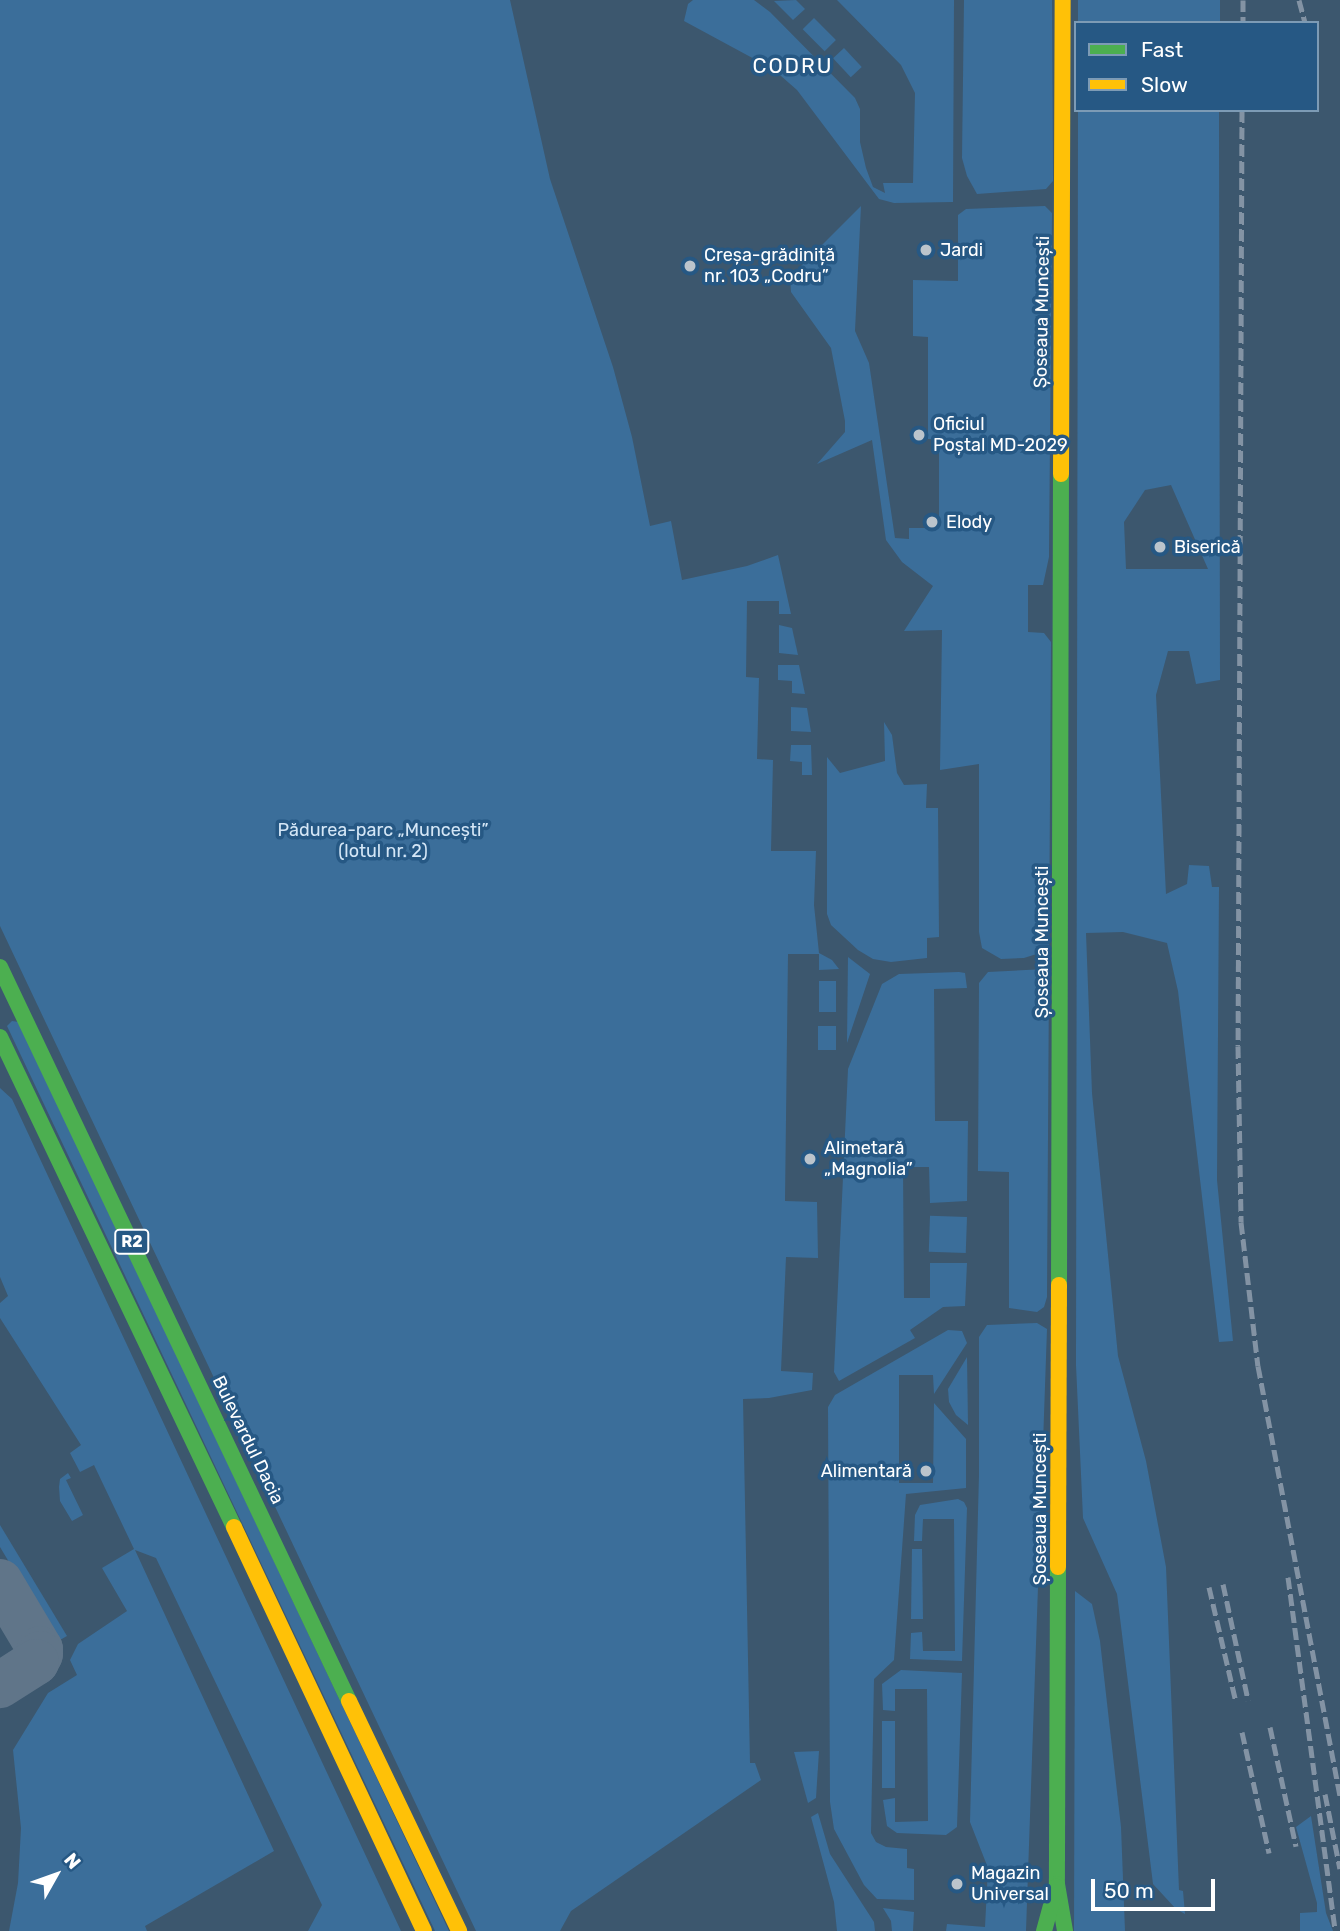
<!DOCTYPE html>
<html>
<head>
<meta charset="utf-8">
<style>
	body { margin:0 }
	#map { position:relative; width:1340px; height:1931px; overflow:hidden; background:#3c576e; font-family:Rubik,sans-serif }
	div>[style] { position:absolute }
	.green>* { inset:0; background:#3b6e9a; transform-origin:0 0 }
	.taxiway>* { height:46px; margin:-23px; padding:0 23px; transform-origin:23px; border-radius:23px; background:#607589 }
	.fast>* { height:16px; margin:-8px; padding:0 8px; transform-origin:8px; border-radius:8px; background:#4caf50 }
	.slow>* { height:16px; margin:-8px; padding:0 8px; transform-origin:8px; border-radius:8px; background:#ffc107 }
	.rail>* { height:5px; margin-top:-2.5px; transform-origin:0; background:repeating-linear-gradient(90deg,#8393a4 0 12px,transparent 0 17px) }
	.dots>* { width:19px; height:19px; translate:-50% -50%; box-sizing:border-box; border:4px solid #265884; border-radius:50% }
	span { translate:-50% -50%; white-space:nowrap; text-align:center; line-height:1.15; -webkit-text-stroke:7px #265884; paint-order:stroke }
	.shield-label span { padding:2px 5px; background:#265884; border:2px solid; border-radius:5px; -webkit-text-stroke-width:0 }
	.shield-label { font-size:16px; color:#fff; font-weight:700 }
	.poi-label { font-size:18px; color:#fff }
	.left { translate:0 -50%; text-align:left }
	.right { translate:-100% -50%; text-align:right }
	.street-label { font-size:18px; color:#fff }
	.park-label { font-size:18px; color:#d4e6f6 }
	.quarter-label { font-size:21px; color:#fff; letter-spacing:2px }
	.legend { position:absolute; left:1074px; top:21px; width:245px; height:91px; box-sizing:border-box; background:#265884; border:2px solid #7d9bb5; margin:0; padding:9px 12px; list-style:none; font-size:21px; color:#fff }
	.legend li { display:flex; align-items:center; gap:14px; height:35px }
	.legend b { width:35px; border:2px solid #7d9bb5 }
	.north { position:absolute; left:21px; top:1840px; width:70px; height:70px; -webkit-text-stroke:5px #265884; paint-order:stroke; rotate:50deg; font-size:19px; font-weight:700; line-height:28px; text-align:center; color:#fff }
	.north::after { content:''; display:block; margin:auto; width:24px; height:32px; background:#fff; clip-path:polygon(50% 0,100% 100%,50% 72%,0 100%) }
	.scale { position:absolute; left:1091px; top:1879px; width:124px; height:32px; box-sizing:border-box; border:4px solid #fff; border-top:0; padding-left:9px; font-size:21px; line-height:24px; white-space:nowrap; color:#fff; -webkit-text-stroke:5px #265884; paint-order:stroke }
</style>
</head>
<body>
<div id="map">
	<div class="green">
		<div style="clip-path:polygon(0 0,510px 0,550px 179px,613px 367px,632px 437px,650px 526px,671px 521px,682px 580px,747px 566px,778px 555px,791px 614px,779px 614px,779px 601px,747px 601px,746px 677px,759px 678px,757px 759px,773px 760px,771px 851px,816px 851px,814px 905px,819px 953px,832px 960px,839px 969px,819px 970px,819px 954px,788px 954px,785px 1201px,817px 1202px,818px 1258px,786px 1257px,781px 1371px,813px 1373px,812px 1390px,769px 1398px,743px 1399px,750px 1763px,755px 1763px,761px 1780px,571px 1911px,560px 1931px,476px 1931px,0 926px)"></div>
		<div style="clip-path:polygon(693px 0,754px 0,770px 12px,855px 98px,860px 109px,860px 142px,866px 168px,873px 187px,885px 193px,883px 183px,913px 183px,915px 93px,901px 65px,837px 0,954px 0,953px 202px,894px 203px,879px 199px,797px 90px,773px 69px,684px 21px,688px 4px)"></div>
		<div style="clip-path:polygon(796px 0,805px 9px,793px 20px,774px 1px)"></div>
		<div style="clip-path:polygon(964px 0,1052px 0,1053px 181px,1046px 189px,977px 194px,967px 176px,962px 158px)"></div>
		<div style="left:1078px;top:0;width:142px;height:23px"></div>
		<div style="left:814px;top:18px;width:31px;height:16px;rotate:45deg"></div>
		<div style="left:844px;top:48px;width:26px;height:15px;rotate:47deg"></div>
		<div style="clip-path:polygon(evenodd,1078px 110px,1219px 110px,1220px 680px,1196px 684px,1189px 651px,1168px 651px,1156px 695px,1166px 894px,1187px 884px,1189px 865px,1209px 866px,1212px 887px,1219px 887px,1217px 1180px,1233px 1341px,1219px 1342px,1178px 991px,1167px 943px,1123px 932px,1086px 933px,1092px 1093px,1118px 1356px,1146px 1461px,1166px 1567px,1179px 1890px,1183px 1891px,1185px 1914px,1176px 1909px,1153px 1884px,1117px 1594px,1083px 1518px,1076px 1365px,1078px 110px,1171px 485px,1208px 569px,1126px 569px,1124px 522px,1145px 490px,1171px 485px)"></div>
		<div style="clip-path:polygon(861px 206px,855px 331px,869px 363px,895px 538px,909px 539px,909px 528px,939px 528px,939px 439px,928px 439px,928px 337px,913px 336px,913px 280px,958px 281px,958px 215px,966px 209px,1045px 206px,1052px 213px,1049px 557px,1043px 585px,1028px 585px,1028px 632px,1044px 633px,1051px 642px,1049px 950px,1024px 958px,1001px 959px,982px 948px,979px 932px,979px 764px,940px 770px,942px 630px,904px 631px,933px 586px,902px 562px,886px 540px,872px 440px,817px 464px,845px 432px,845px 421px,831px 348px,791px 292px,790px 277px)"></div>
		<div style="clip-path:polygon(779px 625px,792px 628px,798px 655px,779px 653px)"></div>
		<div style="clip-path:polygon(778px 665px,799px 665px,805px 694px,792px 693px,792px 681px,778px 680px)"></div>
		<div style="clip-path:polygon(791px 707px,807px 708px,811px 732px,791px 731px)"></div>
		<div style="clip-path:polygon(884px 722px,892px 735px,897px 773px,904px 785px,927px 784px,926px 808px,938px 808px,939px 937px,927px 938px,927px 958px,891px 962px,873px 959px,858px 950px,831px 925px,827px 914px,827px 757px,840px 773px,885px 761px)"></div>
		<div style="clip-path:polygon(791px 745px,811px 745px,812px 775px,802px 775px,802px 762px,790px 761px)"></div>
		<div style="clip-path:polygon(848px 957px,870px 974px,847px 1043px)"></div>
		<div style="clip-path:polygon(1046px 969px,1049px 976px,1047px 1297px,1044px 1307px,1037px 1312px,1009px 1308px,1009px 1172px,978px 1171px,979px 983px,988px 972px)"></div>
		<div style="clip-path:polygon(959px 972px,965px 973px,967px 988px,934px 989px,935px 1121px,968px 1121px,967px 1201px,930px 1203px,929px 1167px,903px 1167px,904px 1298px,930px 1298px,930px 1263px,967px 1263px,965px 1306px,943px 1307px,910px 1330px,915px 1338px,839px 1381px,834px 1372px,848px 1069px,882px 984px,899px 974px)"></div>
		<div style="left:819px;top:981px;width:17px;height:31px"></div>
		<div style="clip-path:polygon(12px 1021px,19px 1022px,449px 1931px,435px 1931px,7px 1026px)"></div>
		<div style="left:818px;top:1026px;width:18px;height:24px"></div>
		<div style="clip-path:polygon(0 1088px,12px 1099px,401px 1931px,308px 1931px,322px 1905px,156px 1558px,135px 1550px,274px 1851px,145px 1926px,147px 1931px,9px 1931px,18px 1883px,21px 1828px,13px 1750px,48px 1693px,77px 1675px,70px 1660px,78px 1644px,127px 1611px,102px 1568px,134px 1549px,94px 1465px,80px 1472px,70px 1453px,81px 1445px,0 1318px,0 1303px,8px 1296px,0 1277px)"></div>
		<div style="left:967px;top:1217px;width:36px;height:37px;rotate:92deg"></div>
		<div style="clip-path:polygon(1037px 1323px,1047px 1329px,1026px 1931px,946px 1931px,947px 1924px,985px 1927px,988px 1868px,970px 1822px,979px 1474px,979px 1337px,987px 1325px)"></div>
		<div style="clip-path:polygon(948px 1330px,962px 1331px,967px 1343px,934px 1394px,933px 1375px,899px 1375px,899px 1483px,933px 1483px,934px 1403px,966px 1439px,966px 1488px,906px 1494px,894px 1660px,874px 1679px,871px 1833px,876px 1842px,886px 1847px,907px 1849px,907px 1868px,914px 1869px,914px 1900px,877px 1899px,864px 1885px,834px 1829px,830px 1802px,828px 1407px,835px 1395px)"></div>
		<div style="clip-path:polygon(967px 1357px,968px 1425px,956px 1415px,949px 1402px,948px 1389px)"></div>
		<div style="clip-path:polygon(68px 1473px,71px 1478px,66px 1480px,83px 1515px,72px 1521px,60px 1501px,59px 1487px,60px 1479px)"></div>
		<div style="clip-path:polygon(958px 1499px,964px 1502px,967px 1508px,962px 1661px,910px 1659px,911px 1633px,922px 1632px,923px 1651px,955px 1651px,954px 1519px,923px 1519px,922px 1541px,914px 1541px,915px 1515px,920px 1505px)"></div>
		<div style="clip-path:polygon(0 1525px,67px 1636px,60px 1640px,55px 1639px,0 1547px)"></div>
		<div style="clip-path:polygon(912px 1549px,922px 1549px,923px 1619px,911px 1619px)"></div>
		<div style="clip-path:polygon(1075px 1591px,1092px 1604px,1100px 1641px,1121px 1827px,1125px 1931px,1074px 1931px)"></div>
		<div style="clip-path:polygon(901px 1670px,962px 1673px,957px 1827px,946px 1835px,897px 1833px,887px 1826px,883px 1800px,895px 1798px,895px 1822px,928px 1821px,927px 1689px,895px 1689px,895px 1711px,883px 1710px,882px 1684px)"></div>
		<div style="left:882px;top:1721px;width:13px;height:67px"></div>
		<div style="clip-path:polygon(819px 1751px,816px 1798px,808px 1803px,794px 1752px)"></div>
		<div style="clip-path:polygon(818px 1813px,830px 1854px,874px 1922px,875px 1931px,837px 1931px,834px 1902px,811px 1817px)"></div>
		<div style="clip-path:polygon(1311px 1816px,1326px 1913px,1333px 1931px,1300px 1931px,1300px 1913px,1317px 1912px,1317px 1903px,1296px 1827px)"></div>
		<div style="clip-path:polygon(883px 1908px,914px 1912px,913px 1931px,892px 1931px,891px 1921px)"></div>
	</div>
	<div class="taxiway">
		<div style="left:0;top:1582px;width:78px;rotate:59.2deg"></div>
		<div style="left:40px;top:1649px;width:5px;rotate:90deg"></div>
		<div style="left:40px;top:1654px;width:9px;rotate:117deg"></div>
		<div style="left:36px;top:1662px;width:43px;rotate:147.4deg"></div>
	</div>
	<div class="fast">
		<div style="left:0;top:967px;width:813px;rotate:64.57deg"></div>
		<div style="left:0;top:1037px;width:543px;rotate:64.47deg"></div>
		<div style="left:1059px;top:1285px;width:811px;rotate:-89.86deg"></div>
		<div style="left:1058px;top:1567px;width:317px;rotate:90.2deg"></div>
		<div style="left:1057px;top:1884px;width:48px;rotate:80.3deg"></div>
		<div style="left:1044px;top:1931px;width:46px;rotate:-74.7deg"></div>
	</div>
	<div class="slow">
		<div style="left:1061px;top:474px;width:474px;rotate:-89.8deg"></div>
		<div style="left:234px;top:1527px;width:446px;rotate:64.8deg"></div>
		<div style="left:1058px;top:1567px;width:282px;rotate:-89.8deg"></div>
		<div style="left:349px;top:1701px;width:255px;rotate:64.4deg"></div>
	</div>
	<div class="rail">
		<div style="left:1243px;top:0;width:23px;rotate:90deg"></div>
		<div style="left:1299px;top:0;width:24px;rotate:75deg"></div>
		<div style="left:1242px;top:110px;width:936px;rotate:90.24deg"></div>
		<div style="left:1238px;top:1046px;width:176px;rotate:89deg"></div>
		<div style="left:1241px;top:1222px;width:145px;rotate:83.3deg"></div>
		<div style="left:1258px;top:1366px;width:439px;rotate:79.2deg"></div>
		<div style="left:1288px;top:1577px;width:357px;rotate:82.4deg"></div>
		<div style="left:1223px;top:1584px;width:119px;rotate:77.8deg"></div>
		<div style="left:1209px;top:1587px;width:118px;rotate:76.8deg"></div>
		<div style="left:1270px;top:1727px;width:122px;rotate:77.7deg"></div>
		<div style="left:1242px;top:1732px;width:124px;rotate:77.4deg"></div>
		<div style="left:1325px;top:1794px;width:76px;rotate:78.7deg"></div>
	</div>
	<div class="dots">
		<div style="left:926px;top:250px;background:#bbc4cc"></div>
		<div style="left:690px;top:266px;background:#bbc4cc"></div>
		<div style="left:919px;top:435px;background:#bbc4cc"></div>
		<div style="left:932px;top:522px;background:#bbc4cc"></div>
		<div style="left:1160px;top:547px;background:#bbc4cc"></div>
		<div style="left:810px;top:1159px;background:#bbc4cc"></div>
		<div style="left:926px;top:1471px;background:#bbc4cc"></div>
		<div style="left:957px;top:1884px;background:#bbc4cc"></div>
	</div>
	<div class="shield-label">
		<span style="left:132px;top:1242px">R2</span>
	</div>
	<div class="poi-label">
		<span class="left" style="left:940px;top:250px">Jardi</span>
		<span class="left" style="left:704px;top:266px">Creșa-grădiniță<br>nr. 103 „Codru”</span>
		<span class="left" style="left:933px;top:435px">Oficiul<br>Poștal MD-2029</span>
		<span class="left" style="left:946px;top:522px">Elody</span>
		<span class="left" style="left:1174px;top:547px">Biserică</span>
		<span class="left" style="left:824px;top:1159px">Alimetară<br>„Magnolia”</span>
		<span class="right" style="left:912px;top:1471px">Alimentară</span>
		<span class="left" style="left:971px;top:1884px">Magazin<br>Universal</span>
	</div>
	<div class="street-label">
		<span style="left:1042px;top:312px;rotate:-89deg">Șoseaua Muncești</span>
		<span style="left:1042px;top:942px;rotate:-90deg">Șoseaua Muncești</span>
		<span style="left:248px;top:1440px;rotate:64deg">Bulevardul Dacia</span>
		<span style="left:1040px;top:1509px;rotate:-90deg">Șoseaua Muncești</span>
	</div>
	<div class="park-label">
		<span style="left:383px;top:841px">Pădurea-parc „Muncești”<br>(lotul nr. 2)</span>
	</div>
	<div class="quarter-label">
		<span style="left:793px;top:66px">CODRU</span>
	</div>
	<ul class="legend">
	<li><b style="height:9px;background:#4caf50"></b>Fast</li>
	<li><b style="height:9px;background:#ffc107"></b>Slow</li>
	</ul>
	<div class="north">N</div>
	<div class="scale">50 m</div>
</div>
</body>
</html>
